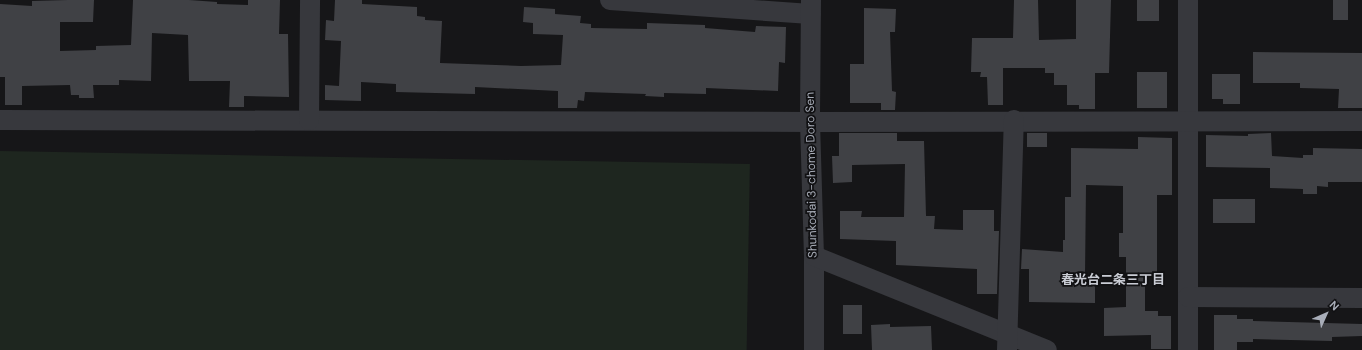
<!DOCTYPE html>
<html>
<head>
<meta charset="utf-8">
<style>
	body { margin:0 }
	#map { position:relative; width:1362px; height:350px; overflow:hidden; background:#161618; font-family:"DM Sans","Noto Sans JP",sans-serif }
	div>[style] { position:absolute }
	.green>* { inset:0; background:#1e261f; transform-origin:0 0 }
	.building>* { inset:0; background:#404145; transform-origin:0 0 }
	.minor>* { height:20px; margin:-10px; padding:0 10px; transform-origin:10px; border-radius:10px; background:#37383d }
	span { translate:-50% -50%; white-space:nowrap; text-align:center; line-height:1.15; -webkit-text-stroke:3.5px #111113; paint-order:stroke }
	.street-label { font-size:12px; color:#a8adb8 }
	.neighbourhood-label { font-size:13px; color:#c9ccd4; font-weight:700 }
	.north { position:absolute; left:1306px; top:294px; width:40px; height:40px; -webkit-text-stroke:3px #111113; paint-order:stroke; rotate:45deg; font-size:11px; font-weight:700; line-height:16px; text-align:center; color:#a8adb8 }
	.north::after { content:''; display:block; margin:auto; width:14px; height:18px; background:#a8adb8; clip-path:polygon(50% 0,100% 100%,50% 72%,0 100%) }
</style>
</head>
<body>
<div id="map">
	<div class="green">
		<div style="left:0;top:151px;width:750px;height:199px;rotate:1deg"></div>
	</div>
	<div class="building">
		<div style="clip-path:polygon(68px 0,94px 0,93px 22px,60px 22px,60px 51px,96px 50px,96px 46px,131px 45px,133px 0,189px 0,217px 2px,217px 4px,248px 5px,248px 0,280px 0,279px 34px,288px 34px,289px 97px,244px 96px,244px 107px,229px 107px,230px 81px,189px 81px,188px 35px,152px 33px,151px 81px,119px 80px,119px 85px,93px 85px,94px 98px,79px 98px,79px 95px,71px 95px,70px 85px,22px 86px,22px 105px,5px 105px,5px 77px,0 77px,0 4px,32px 6px,32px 1px)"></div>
		<div style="clip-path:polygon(335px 0,362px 0,362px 4px,417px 7px,417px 16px,425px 17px,425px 20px,442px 21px,440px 63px,521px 66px,561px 65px,563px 35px,533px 34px,533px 23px,523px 22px,524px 7px,555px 9px,555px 14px,581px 16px,580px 23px,591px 24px,591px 28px,647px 29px,647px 23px,705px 25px,705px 28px,755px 32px,756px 26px,786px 27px,785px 63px,779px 62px,778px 91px,706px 88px,706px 94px,664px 93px,664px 97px,645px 96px,646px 94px,585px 92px,584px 101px,578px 100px,577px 108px,558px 108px,558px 91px,475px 87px,475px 94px,396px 92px,396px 84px,361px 82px,361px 101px,325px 100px,325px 85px,339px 86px,341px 41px,325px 40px,326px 20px,334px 21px)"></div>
		<div style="clip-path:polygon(1014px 0,1038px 0,1039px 40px,1076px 39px,1076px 0,1111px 0,1109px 73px,1095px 73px,1095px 109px,1079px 109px,1079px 105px,1067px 105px,1067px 85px,1054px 85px,1054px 73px,1045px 73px,1045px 68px,1003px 68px,1003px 105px,988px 105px,987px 77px,980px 77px,981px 72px,971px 72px,972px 38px,1013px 38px)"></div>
		<div style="left:1137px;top:0;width:22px;height:21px"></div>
		<div style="left:1333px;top:0;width:15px;height:20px"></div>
		<div style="clip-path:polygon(864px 8px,896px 9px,895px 32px,890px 32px,892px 91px,896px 92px,895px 110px,881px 110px,881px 103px,850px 103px,850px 64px,864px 64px)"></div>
		<div style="clip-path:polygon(1253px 52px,1362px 53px,1362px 108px,1338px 108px,1339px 89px,1300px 88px,1300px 83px,1253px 83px)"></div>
		<div style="left:1137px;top:72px;width:30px;height:36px"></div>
		<div style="clip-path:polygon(1212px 74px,1240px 74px,1240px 104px,1223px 104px,1223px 99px,1212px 99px)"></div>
		<div style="clip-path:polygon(839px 133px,897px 133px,897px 141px,924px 141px,926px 216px,935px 216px,934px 229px,963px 230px,963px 210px,994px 210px,994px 231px,999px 231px,997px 294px,977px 294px,977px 269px,896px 265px,896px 241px,840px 239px,840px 211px,862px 211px,861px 217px,904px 217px,905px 164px,852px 165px,852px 182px,833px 183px,832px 156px,839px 156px)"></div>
		<div style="left:1027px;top:133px;width:20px;height:14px"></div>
		<div style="clip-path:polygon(1271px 133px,1272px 156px,1303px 158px,1303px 155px,1313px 155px,1313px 148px,1362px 149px,1362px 182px,1328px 182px,1328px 187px,1317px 186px,1317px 194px,1303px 194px,1303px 189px,1270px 188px,1270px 168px,1206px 167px,1206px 135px,1248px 136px,1248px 134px)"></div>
		<div style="clip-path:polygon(1138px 137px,1172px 138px,1172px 195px,1157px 195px,1157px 277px,1145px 276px,1145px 311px,1158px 311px,1158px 316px,1171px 316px,1171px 349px,1151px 349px,1151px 335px,1104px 336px,1104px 308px,1126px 307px,1126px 257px,1119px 257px,1119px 233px,1123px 233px,1123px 186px,1086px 185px,1085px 276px,1095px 276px,1095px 303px,1029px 302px,1029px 269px,1021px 269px,1022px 249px,1063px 252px,1063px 240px,1065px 240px,1065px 197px,1071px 197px,1071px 148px,1138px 149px)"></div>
		<div style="left:1213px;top:199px;width:42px;height:24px"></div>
		<div style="left:862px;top:305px;width:29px;height:19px;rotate:90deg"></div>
		<div style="clip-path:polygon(1214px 315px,1237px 315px,1237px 319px,1253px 319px,1253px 321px,1362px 324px,1362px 336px,1332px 337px,1332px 341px,1253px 339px,1253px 342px,1237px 342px,1237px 350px,1214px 350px)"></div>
		<div style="clip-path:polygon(890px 324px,890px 327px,931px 326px,932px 350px,872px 350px,871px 325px)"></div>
	</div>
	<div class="minor">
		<div style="left:610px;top:0;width:201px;rotate:4deg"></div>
		<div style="left:811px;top:0;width:122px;rotate:90.5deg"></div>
		<div style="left:810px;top:122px;width:134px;rotate:88.3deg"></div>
		<div style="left:814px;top:256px;width:94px;rotate:90deg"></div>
		<div style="left:1188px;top:0;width:350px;rotate:90deg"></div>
		<div style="left:0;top:120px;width:810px;rotate:0.14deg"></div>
		<div style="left:810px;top:122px;width:552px;rotate:-0.1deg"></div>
		<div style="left:309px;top:120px;width:120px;rotate:-89.5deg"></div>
		<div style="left:814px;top:256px;width:251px;rotate:22deg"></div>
		<div style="left:1188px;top:297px;width:174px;rotate:0.3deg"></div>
		<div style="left:1007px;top:350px;width:230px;rotate:-88.3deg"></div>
	</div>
	<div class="street-label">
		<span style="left:812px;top:175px;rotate:-91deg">Shunkodai 3-chome Doro Sen</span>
	</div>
	<div class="neighbourhood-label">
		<span style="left:1113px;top:280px">春光台二条三丁目</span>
	</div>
	<div class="north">N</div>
</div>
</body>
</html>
